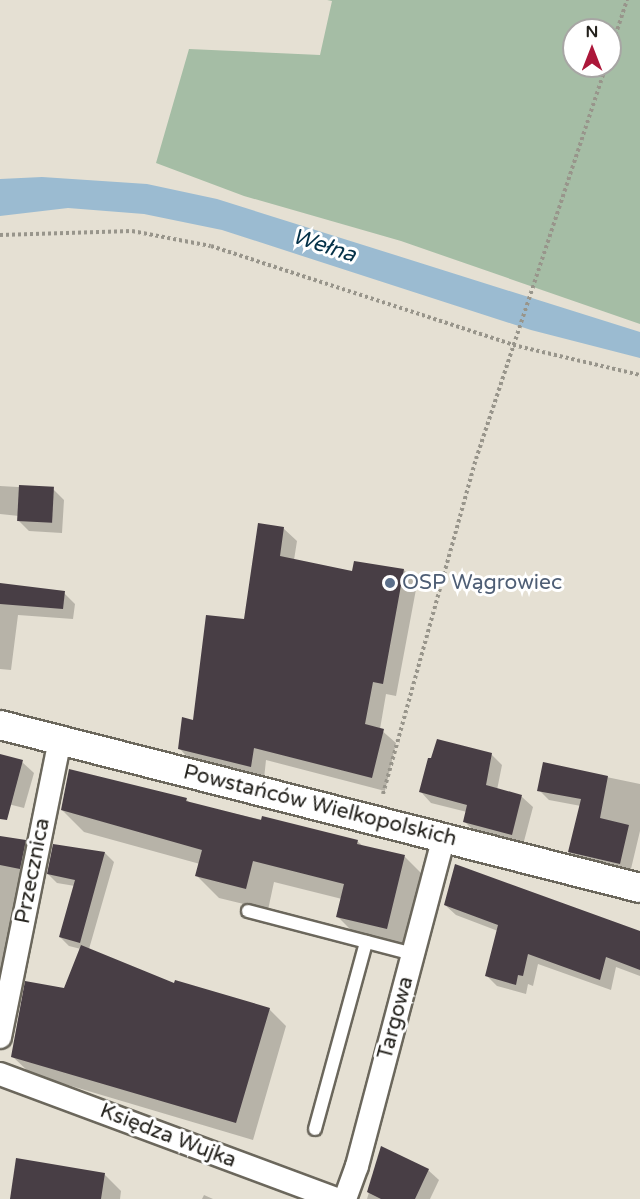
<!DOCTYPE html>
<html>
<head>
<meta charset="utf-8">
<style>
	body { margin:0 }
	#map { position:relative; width:640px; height:1199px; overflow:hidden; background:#e5e0d3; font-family:"Varela Round",sans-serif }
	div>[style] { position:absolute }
	.green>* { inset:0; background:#a5bda5 }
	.water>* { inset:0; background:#9bbbd1 }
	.shadow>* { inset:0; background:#0003 }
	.building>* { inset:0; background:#483e45; transform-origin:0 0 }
	.path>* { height:4px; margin-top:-2px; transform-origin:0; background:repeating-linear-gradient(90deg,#98958b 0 3px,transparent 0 6px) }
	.roads { filter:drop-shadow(2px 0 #6b675c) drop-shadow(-2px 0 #6b675c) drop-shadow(0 2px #6b675c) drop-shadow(0 -2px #6b675c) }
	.service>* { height:12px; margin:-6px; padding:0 6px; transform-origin:6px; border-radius:6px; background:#fff }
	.minor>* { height:22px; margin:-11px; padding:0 11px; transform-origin:11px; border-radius:11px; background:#fff }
	.tertiary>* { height:28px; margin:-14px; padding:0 14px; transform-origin:14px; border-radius:14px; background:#fff }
	.dots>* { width:16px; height:16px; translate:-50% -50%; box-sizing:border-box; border:3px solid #fff; border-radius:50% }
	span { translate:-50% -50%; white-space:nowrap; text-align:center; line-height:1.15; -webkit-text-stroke:6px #fff; paint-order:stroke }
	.service-label { font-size:21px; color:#4e5e75 }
	.left { translate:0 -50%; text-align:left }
	.street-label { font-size:21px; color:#22201b }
	.water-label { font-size:22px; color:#043148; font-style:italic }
	.north { position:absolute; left:562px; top:18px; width:60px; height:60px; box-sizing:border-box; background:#fff; border:2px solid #a7a6a4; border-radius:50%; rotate:0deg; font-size:16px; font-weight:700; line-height:24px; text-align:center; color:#22201b }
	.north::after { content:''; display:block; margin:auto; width:21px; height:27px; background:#ac173a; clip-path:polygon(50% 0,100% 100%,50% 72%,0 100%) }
</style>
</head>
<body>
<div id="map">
	<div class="green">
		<div style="clip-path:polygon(evenodd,327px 0,640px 0,640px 324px,401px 241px,244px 196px,156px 163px,189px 49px,320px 55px,332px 1px,327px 0,574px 30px,610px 30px,610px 66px,574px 66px,574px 30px)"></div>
	</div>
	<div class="water">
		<div style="clip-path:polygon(42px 177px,147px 184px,217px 199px,640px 332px,640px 358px,531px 330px,222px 230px,144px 214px,68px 208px,0 216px,0 179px)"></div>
	</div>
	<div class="shadow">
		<div style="clip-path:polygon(0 486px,53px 489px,64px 500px,62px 533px,29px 531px,18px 520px,19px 516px,0 514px)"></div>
		<div style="clip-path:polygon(283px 528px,297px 541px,294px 560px,353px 573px,404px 570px,417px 584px,396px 696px,386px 694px,380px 729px,396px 743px,385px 791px,266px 760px,264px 779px,192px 762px,179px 748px,245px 621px)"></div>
		<div style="clip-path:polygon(0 584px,64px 593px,75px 604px,73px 619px,18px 615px,11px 670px,0 669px)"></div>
		<div style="clip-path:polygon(491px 754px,502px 765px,497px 790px,522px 797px,533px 807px,523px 845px,476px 833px,465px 822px,467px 812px,431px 803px,421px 792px)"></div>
		<div style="clip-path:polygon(0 756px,22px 762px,34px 773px,24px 808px,0 802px)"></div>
		<div style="clip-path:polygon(544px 764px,640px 784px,640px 831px,630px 873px,579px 862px,569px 852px,581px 806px,549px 800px,539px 790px)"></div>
		<div style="clip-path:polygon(186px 799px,191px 804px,357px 841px,363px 846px,405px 857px,427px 879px,409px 950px,360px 939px,338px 917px,342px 899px,274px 882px,268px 910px,219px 898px,197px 876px,200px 864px,84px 832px,62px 810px)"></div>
		<div style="clip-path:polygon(0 837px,25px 841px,38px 853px,0 1038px)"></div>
		<div style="clip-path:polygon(54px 846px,105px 853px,114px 862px,89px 949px,175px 985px,269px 1009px,286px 1026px,253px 1140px,31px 1074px,13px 1057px,65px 990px,81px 949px,69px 946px,60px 937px,75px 886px,57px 883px,48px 874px)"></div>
		<div style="clip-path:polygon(445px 905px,640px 933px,640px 976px,616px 967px,611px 990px,538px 964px,533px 986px,528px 984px,526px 994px,497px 986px,487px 976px,498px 931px,456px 915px)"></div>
		<div style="clip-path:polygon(382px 1148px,428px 1170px,439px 1180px,430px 1199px,367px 1199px)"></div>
		<div style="clip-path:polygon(104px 1174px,121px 1191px,120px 1199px,11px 1199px)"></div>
		<div style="clip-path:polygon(204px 1195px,213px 1199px,202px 1199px)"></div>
	</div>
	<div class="building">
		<div style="left:19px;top:485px;width:35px;height:36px;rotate:3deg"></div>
		<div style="clip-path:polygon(258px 523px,284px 527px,280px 556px,352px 571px,354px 561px,404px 569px,383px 684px,373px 682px,365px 724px,384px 729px,372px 778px,254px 748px,251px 767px,178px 749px,182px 717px,193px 720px,206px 615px,244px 619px)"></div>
		<div style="clip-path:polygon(0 583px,65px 591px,63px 609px,0 604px)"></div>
		<div style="clip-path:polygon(437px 739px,492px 753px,486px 785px,522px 795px,512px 835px,463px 822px,467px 805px,419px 792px,428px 758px,431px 758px)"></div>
		<div style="clip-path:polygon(0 754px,23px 760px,7px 820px,0 819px)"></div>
		<div style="clip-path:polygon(543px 762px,608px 776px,600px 818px,629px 825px,620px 864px,568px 852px,581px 799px,537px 791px)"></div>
		<div style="clip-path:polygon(69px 769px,187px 798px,186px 801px,261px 820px,262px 816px,358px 840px,357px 844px,405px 855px,387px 929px,336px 917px,344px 884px,253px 861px,246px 889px,195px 876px,202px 850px,61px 810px)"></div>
		<div style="clip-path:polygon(0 836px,26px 840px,20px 869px,0 865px)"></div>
		<div style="clip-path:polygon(53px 844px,105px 852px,80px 943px,59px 937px,75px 880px,47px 874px)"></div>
		<div style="clip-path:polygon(455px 864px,640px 931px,640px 970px,606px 957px,600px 980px,528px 954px,523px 976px,518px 975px,516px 985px,485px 976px,498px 925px,444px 905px)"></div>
		<div style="clip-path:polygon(81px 945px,174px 983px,175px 980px,270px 1008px,236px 1123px,11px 1057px,25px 981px,64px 988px)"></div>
		<div style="clip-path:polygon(381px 1146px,429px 1169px,415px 1199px,381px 1199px,367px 1192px)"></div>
		<div style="clip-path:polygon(16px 1158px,105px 1173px,101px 1199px,10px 1199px)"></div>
	</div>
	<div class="path">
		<div style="left:610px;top:52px;width:55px;rotate:-71.9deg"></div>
		<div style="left:0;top:235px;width:132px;rotate:-1.7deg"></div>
		<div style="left:132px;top:231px;width:80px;rotate:10.8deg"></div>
		<div style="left:211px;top:246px;width:318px;rotate:18.1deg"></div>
		<div style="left:513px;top:345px;width:130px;rotate:13.3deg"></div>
		<div style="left:383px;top:794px;width:348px;rotate:-74.5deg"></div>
		<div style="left:476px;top:459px;width:414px;rotate:-71.7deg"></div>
	</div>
	<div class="roads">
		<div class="service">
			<div style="left:248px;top:911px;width:171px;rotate:14.6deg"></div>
			<div style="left:315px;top:1129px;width:194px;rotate:-74.7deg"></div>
		</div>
		<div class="minor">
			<div style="left:0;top:1037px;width:303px;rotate:-78.6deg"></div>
			<div style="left:0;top:1074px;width:358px;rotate:20.4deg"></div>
			<div style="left:345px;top:1199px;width:35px;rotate:-70deg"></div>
			<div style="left:357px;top:1166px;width:341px;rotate:-75.2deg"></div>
		</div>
		<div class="tertiary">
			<div style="left:0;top:725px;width:660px;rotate:14.29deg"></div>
		</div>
	</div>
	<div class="dots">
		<div style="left:390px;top:583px;background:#5c6f8a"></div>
	</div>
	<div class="service-label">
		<span class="left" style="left:402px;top:583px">OSP Wągrowiec</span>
	</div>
	<div class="street-label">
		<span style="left:320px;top:806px;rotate:14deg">Powstańców Wielkopolskich</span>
		<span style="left:33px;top:871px;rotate:-79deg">Przecznica</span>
		<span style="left:396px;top:1018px;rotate:-75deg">Targowa</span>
		<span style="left:168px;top:1136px;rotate:21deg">Księdza Wujka</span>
	</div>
	<div class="water-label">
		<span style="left:324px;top:246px;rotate:18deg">Wełna</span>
	</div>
	<div class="north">N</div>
</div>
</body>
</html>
